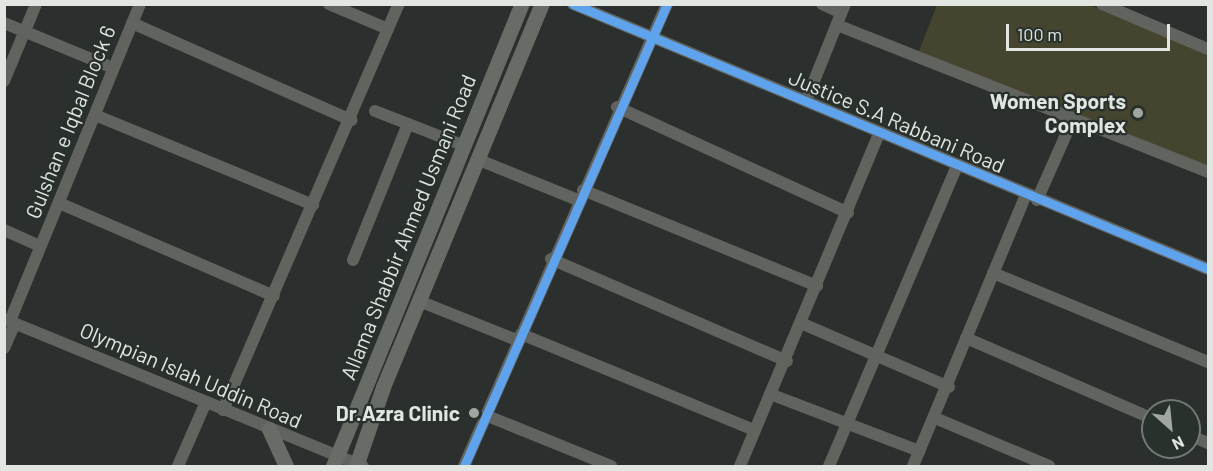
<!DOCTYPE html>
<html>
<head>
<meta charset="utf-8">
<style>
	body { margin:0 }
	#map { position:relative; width:1213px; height:471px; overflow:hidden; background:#2b2f2d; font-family:Barlow,sans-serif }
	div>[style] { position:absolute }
	.green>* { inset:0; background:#45452f }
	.minor>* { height:12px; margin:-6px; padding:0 6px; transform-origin:6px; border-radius:6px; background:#60635e }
	.major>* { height:15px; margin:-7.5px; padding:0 7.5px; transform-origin:7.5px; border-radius:7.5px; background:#686c67 }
	.cycleway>* { height:9px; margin:-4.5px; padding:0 4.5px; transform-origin:4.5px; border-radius:4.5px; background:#60a3ed }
	.dots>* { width:16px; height:16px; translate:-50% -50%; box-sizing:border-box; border:3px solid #29312c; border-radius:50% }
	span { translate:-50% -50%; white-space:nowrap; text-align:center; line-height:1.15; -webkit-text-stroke:4.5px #29312c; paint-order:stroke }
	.poi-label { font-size:21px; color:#e1e6e3; font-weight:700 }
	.right { translate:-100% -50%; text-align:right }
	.street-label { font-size:21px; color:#e1e6e3 }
	.frame { position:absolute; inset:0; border:6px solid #e1e6e3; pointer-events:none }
	.north { position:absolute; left:1141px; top:399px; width:60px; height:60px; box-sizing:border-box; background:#29312c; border:2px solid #737975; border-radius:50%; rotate:153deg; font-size:16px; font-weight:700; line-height:24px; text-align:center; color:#e1e6e3 }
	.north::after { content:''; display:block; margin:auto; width:21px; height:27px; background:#a1a6a3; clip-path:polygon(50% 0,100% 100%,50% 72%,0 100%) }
	.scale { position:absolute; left:1006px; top:24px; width:164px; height:27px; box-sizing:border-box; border:3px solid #e1e6e3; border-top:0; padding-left:8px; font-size:18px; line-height:21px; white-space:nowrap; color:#e1e6e3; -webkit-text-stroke:4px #29312c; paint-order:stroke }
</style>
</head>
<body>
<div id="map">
	<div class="green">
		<div style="clip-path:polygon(1087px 4px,1208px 53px,1208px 172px,919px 51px,937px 5px)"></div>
	</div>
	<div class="minor">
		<div style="left:329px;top:4px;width:64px;rotate:23deg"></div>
		<div style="left:573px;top:4px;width:688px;rotate:22.65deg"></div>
		<div style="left:822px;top:4px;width:21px;rotate:25deg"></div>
		<div style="left:1102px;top:4px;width:115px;rotate:23deg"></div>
		<div style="left:4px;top:23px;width:118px;rotate:22.4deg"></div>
		<div style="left:132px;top:23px;width:240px;rotate:23.9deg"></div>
		<div style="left:837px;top:25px;width:399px;rotate:21.6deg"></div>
		<div style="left:4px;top:81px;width:83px;rotate:-67.4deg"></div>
		<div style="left:806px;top:101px;width:105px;rotate:-68.1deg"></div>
		<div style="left:617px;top:107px;width:254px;rotate:24.6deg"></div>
		<div style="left:375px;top:111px;width:97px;rotate:21.3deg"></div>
		<div style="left:95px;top:115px;width:236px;rotate:22.4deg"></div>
		<div style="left:479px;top:160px;width:107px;rotate:22deg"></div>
		<div style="left:583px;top:190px;width:253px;rotate:22.3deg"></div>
		<div style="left:1037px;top:200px;width:86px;rotate:-66.1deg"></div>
		<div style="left:59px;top:203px;width:234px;rotate:23.4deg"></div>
		<div style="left:4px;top:230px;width:39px;rotate:24deg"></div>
		<div style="left:551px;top:259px;width:257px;rotate:23.4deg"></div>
		<div style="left:353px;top:260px;width:147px;rotate:-68deg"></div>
		<div style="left:993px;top:273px;width:233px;rotate:22.5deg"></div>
		<div style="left:419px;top:301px;width:108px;rotate:21.8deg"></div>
		<div style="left:4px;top:319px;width:388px;rotate:22.3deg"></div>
		<div style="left:10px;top:321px;width:343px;rotate:-67.7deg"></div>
		<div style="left:803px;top:324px;width:159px;rotate:23.3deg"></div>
		<div style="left:521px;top:334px;width:252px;rotate:22.4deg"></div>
		<div style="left:966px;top:338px;width:204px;rotate:23.4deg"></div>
		<div style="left:4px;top:348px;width:27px;rotate:-66deg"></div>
		<div style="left:770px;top:394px;width:160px;rotate:20.9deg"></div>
		<div style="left:223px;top:410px;width:443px;rotate:-66.6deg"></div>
		<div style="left:485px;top:415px;width:136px;rotate:22deg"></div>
		<div style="left:935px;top:418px;width:124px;rotate:22.8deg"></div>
		<div style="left:1189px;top:435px;width:21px;rotate:23deg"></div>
		<div style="left:178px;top:466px;width:70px;rotate:-66.4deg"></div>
		<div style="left:464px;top:466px;width:505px;rotate:-66.28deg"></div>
		<div style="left:740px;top:466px;width:362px;rotate:-67.3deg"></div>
		<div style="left:829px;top:466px;width:326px;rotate:-66.9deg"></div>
		<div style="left:913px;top:466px;width:294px;rotate:-67.4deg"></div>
	</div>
	<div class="major">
		<div style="left:269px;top:429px;width:41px;rotate:65.3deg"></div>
		<div style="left:333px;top:466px;width:499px;rotate:-67.8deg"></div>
		<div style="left:356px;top:466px;width:83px;rotate:-71.1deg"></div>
		<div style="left:383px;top:387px;width:415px;rotate:-67.5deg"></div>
	</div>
	<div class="cycleway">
		<div style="left:573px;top:4px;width:688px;rotate:22.65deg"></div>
		<div style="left:464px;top:466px;width:505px;rotate:-66.28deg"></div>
	</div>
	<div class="dots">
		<div style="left:1138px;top:113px;background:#a1a6a3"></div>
		<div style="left:474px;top:413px;background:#a1a6a3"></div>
	</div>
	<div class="poi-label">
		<span class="right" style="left:1126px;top:113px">Women Sports<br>Complex</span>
		<span class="right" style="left:460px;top:413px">Dr.Azra Clinic</span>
	</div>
	<div class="street-label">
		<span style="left:897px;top:121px;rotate:23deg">Justice S.A Rabbani Road</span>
		<span style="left:70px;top:122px;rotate:-68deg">Gulshan e Iqbal Block 6</span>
		<span style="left:408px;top:227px;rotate:-68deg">Allama Shabbir Ahmed Usmani Road</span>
		<span style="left:191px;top:375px;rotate:23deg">Olympian Islah Uddin Road</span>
	</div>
	<div class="frame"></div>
	<div class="north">N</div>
	<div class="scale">100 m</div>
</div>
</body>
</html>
